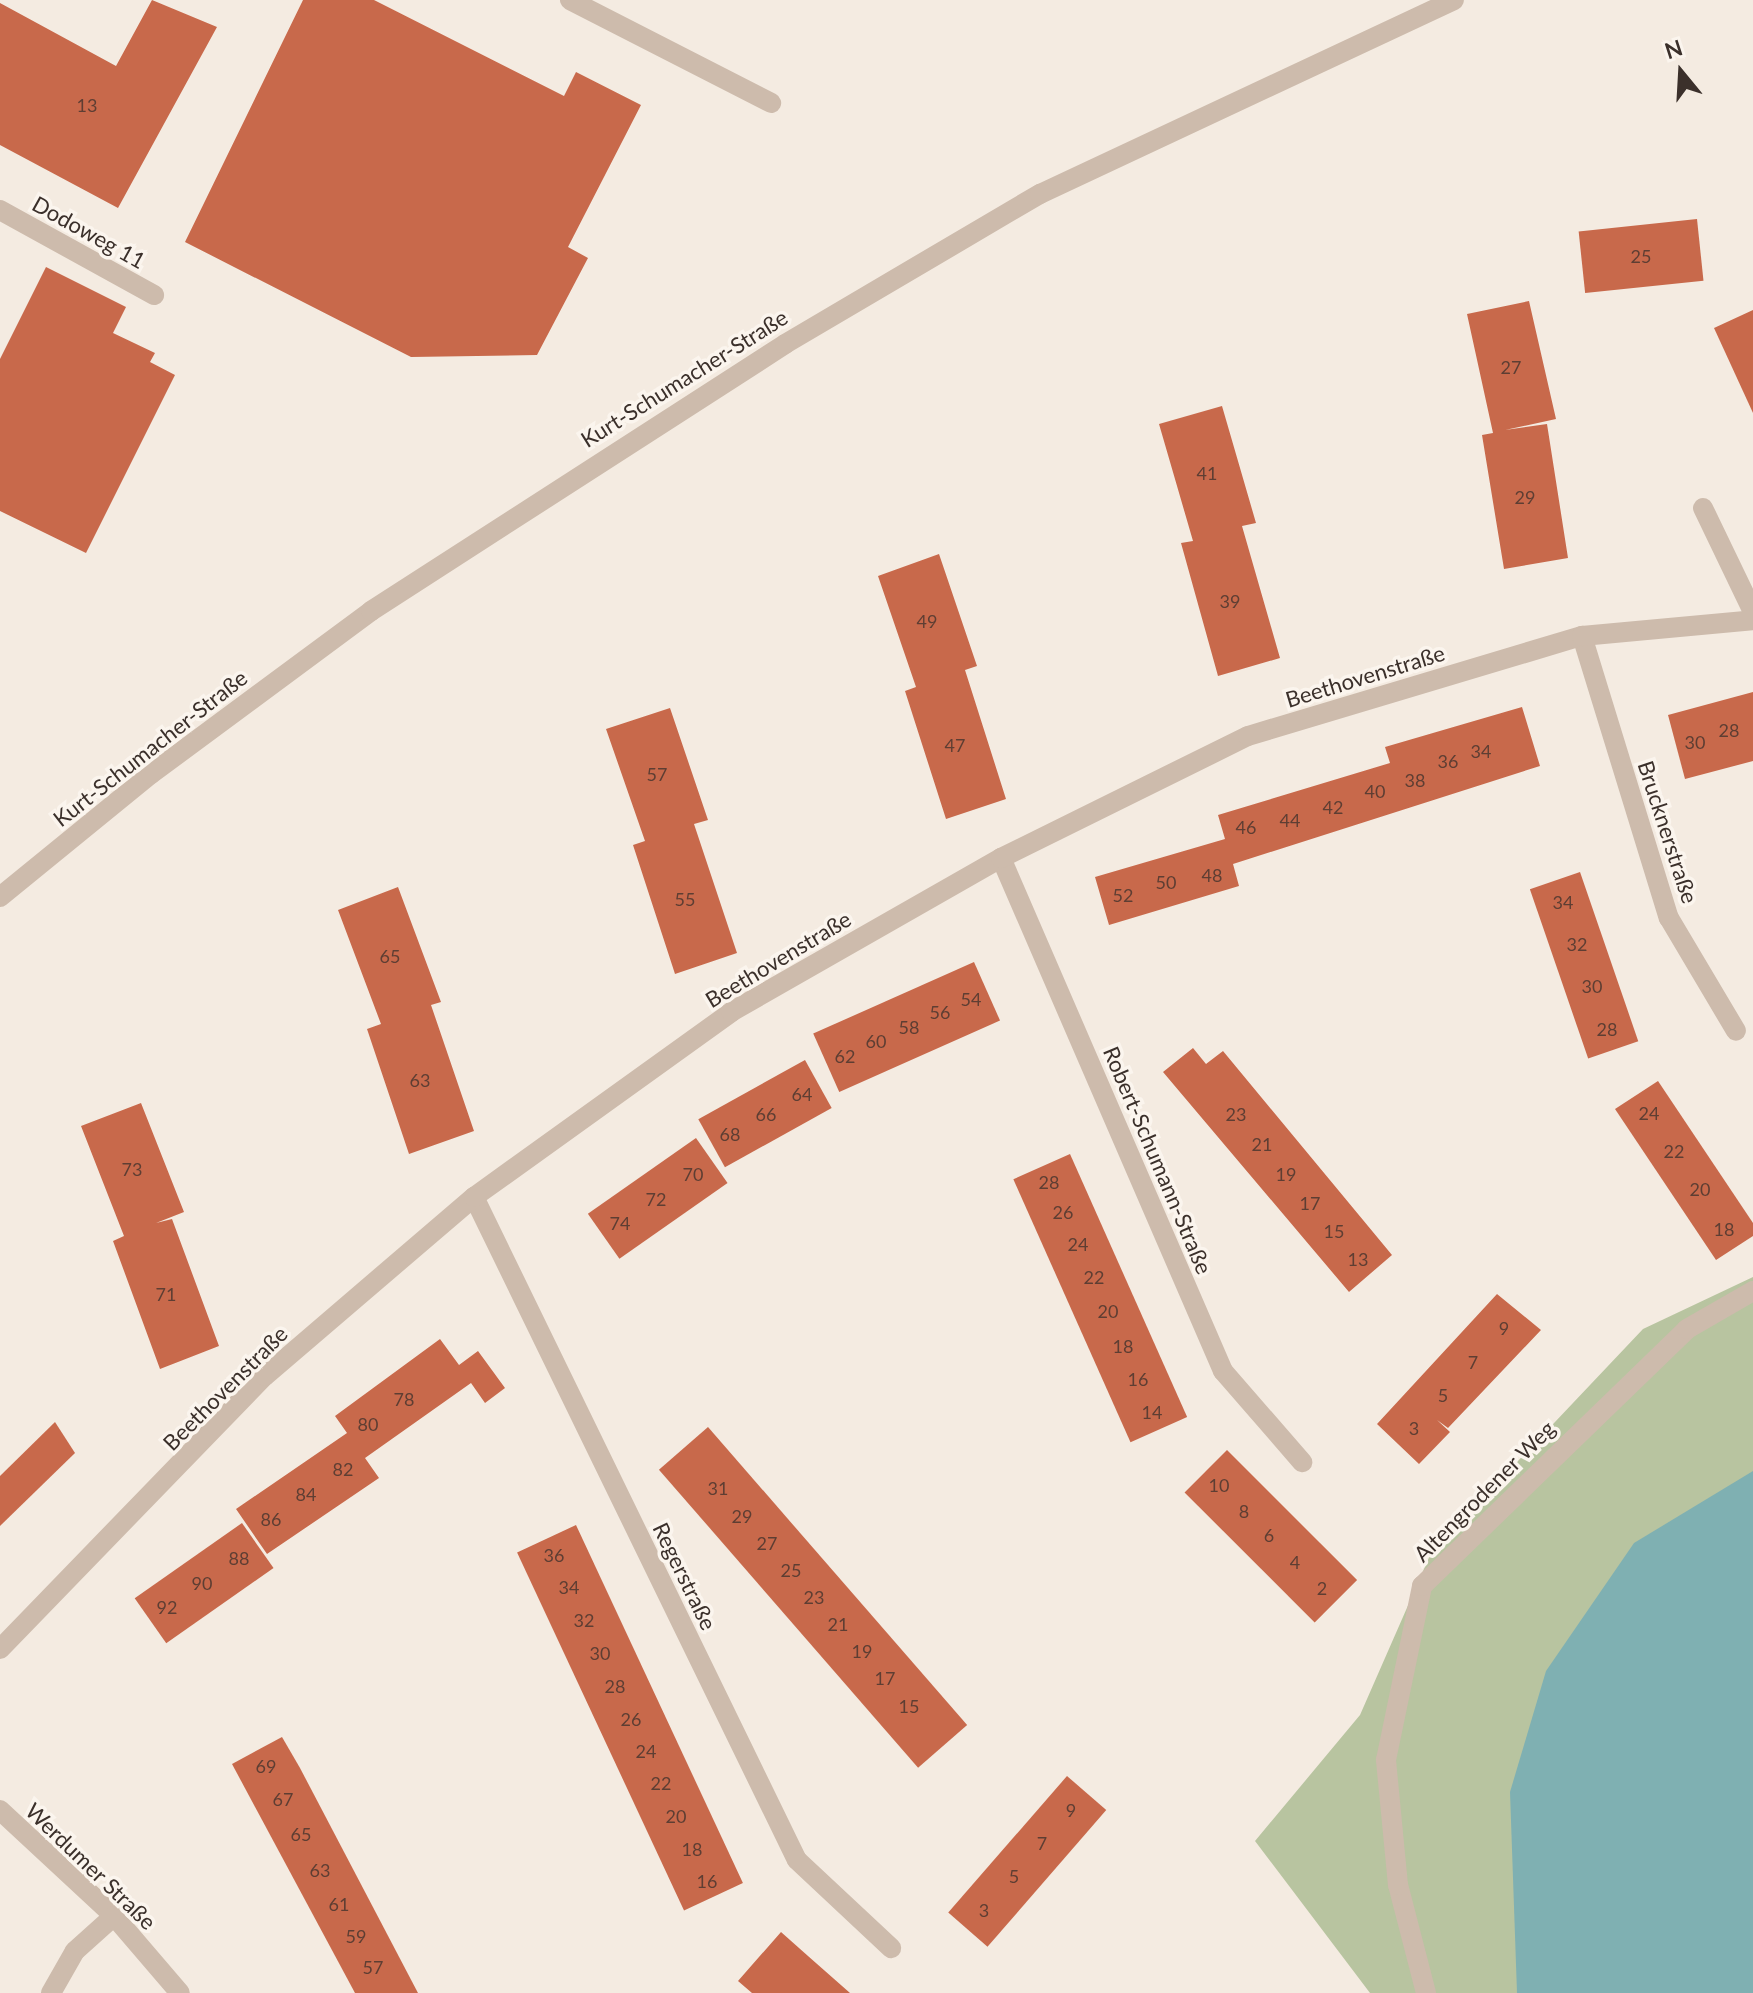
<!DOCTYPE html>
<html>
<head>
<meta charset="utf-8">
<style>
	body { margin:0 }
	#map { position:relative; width:1753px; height:1993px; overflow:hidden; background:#f4ebe1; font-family:Lato,sans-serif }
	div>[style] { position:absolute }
	.green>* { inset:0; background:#b8c4a0 }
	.water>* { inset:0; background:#7fb0b2 }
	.building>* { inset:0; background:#c8694b; transform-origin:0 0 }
	.service>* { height:20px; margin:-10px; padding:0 10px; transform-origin:10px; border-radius:10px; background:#cdbbac }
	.minor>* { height:20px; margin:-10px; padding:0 10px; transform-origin:10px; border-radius:10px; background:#cdbbac }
	.tertiary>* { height:20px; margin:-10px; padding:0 10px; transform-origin:10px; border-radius:10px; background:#cdbbac }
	span { translate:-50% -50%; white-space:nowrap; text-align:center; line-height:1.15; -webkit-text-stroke:7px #fbf5ee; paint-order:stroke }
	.number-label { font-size:18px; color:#5e3e33 }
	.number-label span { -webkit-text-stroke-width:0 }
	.street-label { font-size:22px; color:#3b302b }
	.north { position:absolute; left:1641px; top:32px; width:80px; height:80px; -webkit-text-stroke:6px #fbf5ee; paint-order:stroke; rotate:342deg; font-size:22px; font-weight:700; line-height:32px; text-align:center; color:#3b302b }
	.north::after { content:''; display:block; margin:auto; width:28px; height:36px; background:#3b302b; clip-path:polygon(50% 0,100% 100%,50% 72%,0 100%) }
</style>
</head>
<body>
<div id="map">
	<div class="green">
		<div style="clip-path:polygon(1753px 1277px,1753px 1993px,1370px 1993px,1255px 1841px,1360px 1715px,1431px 1553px,1643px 1329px)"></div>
	</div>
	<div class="water">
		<div style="clip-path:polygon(1753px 1471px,1753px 1993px,1517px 1993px,1510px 1792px,1546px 1671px,1634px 1543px)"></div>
	</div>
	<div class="building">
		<div style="clip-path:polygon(152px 0,217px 27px,118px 208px,0 145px,0 3px,116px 66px)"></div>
		<div style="clip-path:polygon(303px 0,374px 0,564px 96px,576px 72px,641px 105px,568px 247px,588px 258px,537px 355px,411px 357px,185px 242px)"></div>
		<div style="left:1697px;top:219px;width:62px;height:119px;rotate:84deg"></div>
		<div style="clip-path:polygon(46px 267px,126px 307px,113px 333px,155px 353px,150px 362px,175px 375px,86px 553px,0 511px,0 359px)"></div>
		<div style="clip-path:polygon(1529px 301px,1556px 419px,1505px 430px,1547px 424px,1568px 558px,1504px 569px,1482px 435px,1493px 433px,1467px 314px)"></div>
		<div style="clip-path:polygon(1753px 310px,1753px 413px,1714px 328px)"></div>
		<div style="clip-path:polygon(1222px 406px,1256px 523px,1242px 526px,1280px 658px,1218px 676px,1181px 543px,1193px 541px,1159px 424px)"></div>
		<div style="clip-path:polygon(939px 554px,977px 666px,965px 670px,1006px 799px,946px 819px,905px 691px,916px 687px,878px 576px)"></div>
		<div style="clip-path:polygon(1753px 692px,1753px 761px,1685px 779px,1668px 715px)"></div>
		<div style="clip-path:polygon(1522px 707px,1540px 766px,1233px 864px,1239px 886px,1109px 925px,1095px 877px,1225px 839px,1218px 815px,1390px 763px,1385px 747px)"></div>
		<div style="clip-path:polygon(670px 708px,708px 820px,694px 824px,737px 953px,675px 974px,633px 845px,645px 841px,606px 729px)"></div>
		<div style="left:1580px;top:872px;width:179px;height:53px;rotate:71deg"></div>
		<div style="clip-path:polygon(398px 887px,441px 1002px,431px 1005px,474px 1131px,409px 1154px,367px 1029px,381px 1024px,338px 910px)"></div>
		<div style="left:974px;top:962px;width:64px;height:176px;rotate:66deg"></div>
		<div style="clip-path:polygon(1193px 1048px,1206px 1064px,1223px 1051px,1392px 1255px,1349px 1292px,1163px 1072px)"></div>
		<div style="left:805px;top:1060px;width:55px;height:122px;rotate:61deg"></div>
		<div style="clip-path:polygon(1658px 1081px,1753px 1223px,1753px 1236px,1716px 1260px,1615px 1109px)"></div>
		<div style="clip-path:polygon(141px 1103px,184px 1212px,156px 1223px,172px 1219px,219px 1346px,160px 1369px,113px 1241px,124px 1236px,81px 1126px)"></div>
		<div style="left:696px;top:1138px;width:55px;height:132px;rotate:55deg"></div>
		<div style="left:1070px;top:1154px;width:288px;height:62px;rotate:66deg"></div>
		<div style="clip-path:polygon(1497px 1294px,1541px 1330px,1448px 1428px,1437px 1420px,1450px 1432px,1419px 1464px,1377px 1424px)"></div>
		<div style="clip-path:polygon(440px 1339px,459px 1365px,478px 1351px,505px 1388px,485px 1403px,471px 1383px,365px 1458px,379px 1478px,267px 1554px,236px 1509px,347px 1433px,335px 1416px)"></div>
		<div style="clip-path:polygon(55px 1422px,75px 1453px,0 1526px,0 1476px)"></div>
		<div style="left:708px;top:1427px;width:395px;height:65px;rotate:49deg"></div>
		<div style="left:1227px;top:1450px;width:184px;height:60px;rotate:45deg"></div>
		<div style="left:242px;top:1523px;width:55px;height:131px;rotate:55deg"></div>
		<div style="left:576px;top:1525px;width:395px;height:65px;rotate:65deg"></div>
		<div style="clip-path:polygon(282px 1737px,300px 1768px,418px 1993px,355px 1993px,232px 1764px)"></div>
		<div style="left:1067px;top:1776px;width:52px;height:181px;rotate:41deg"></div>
		<div style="clip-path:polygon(781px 1932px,808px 1956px,850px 1993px,752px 1993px,738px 1981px)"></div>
	</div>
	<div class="service">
		<div style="left:570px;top:0;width:226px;rotate:27.1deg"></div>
		<div style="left:0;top:210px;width:176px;rotate:28.9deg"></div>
		<div style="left:1703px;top:508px;width:115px;rotate:64.3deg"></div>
		<div style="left:1426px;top:1993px;width:112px;rotate:-104.5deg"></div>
		<div style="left:1398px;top:1885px;width:126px;rotate:-95.5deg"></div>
		<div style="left:1386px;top:1760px;width:178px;rotate:-78.3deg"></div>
		<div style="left:1422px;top:1586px;width:369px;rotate:-44.1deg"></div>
		<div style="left:1687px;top:1329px;width:76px;rotate:-29.9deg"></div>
	</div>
	<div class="minor">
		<div style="left:1582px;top:636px;width:295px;rotate:72.9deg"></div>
		<div style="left:1669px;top:918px;width:131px;rotate:59.3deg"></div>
		<div style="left:1001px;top:858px;width:559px;rotate:66.6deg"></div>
		<div style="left:1223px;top:1371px;width:121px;rotate:49deg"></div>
		<div style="left:474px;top:1197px;width:737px;rotate:64.03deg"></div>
		<div style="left:797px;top:1860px;width:129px;rotate:43.1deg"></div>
		<div style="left:0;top:1649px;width:380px;rotate:-45.9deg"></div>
		<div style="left:265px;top:1376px;width:275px;rotate:-40.6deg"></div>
		<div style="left:474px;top:1197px;width:317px;rotate:-35.7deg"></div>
		<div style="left:731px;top:1012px;width:311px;rotate:-29.7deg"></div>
		<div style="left:1001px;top:858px;width:275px;rotate:-26.3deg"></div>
		<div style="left:1248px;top:736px;width:349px;rotate:-16.7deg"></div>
		<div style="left:1582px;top:636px;width:172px;rotate:-5.3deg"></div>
		<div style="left:0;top:1810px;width:156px;rotate:42.9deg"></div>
		<div style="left:114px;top:1916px;width:101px;rotate:49.4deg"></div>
		<div style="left:51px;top:1993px;width:48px;rotate:-60.3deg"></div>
		<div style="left:75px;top:1951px;width:52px;rotate:-41.9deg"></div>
	</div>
	<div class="tertiary">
		<div style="left:0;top:897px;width:195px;rotate:-39.2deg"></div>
		<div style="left:151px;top:774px;width:274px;rotate:-36.5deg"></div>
		<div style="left:371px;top:611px;width:493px;rotate:-32.8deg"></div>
		<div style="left:785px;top:344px;width:296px;rotate:-30.5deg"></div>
		<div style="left:1040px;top:194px;width:457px;rotate:-25.1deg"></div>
	</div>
	<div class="number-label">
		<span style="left:87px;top:105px">13</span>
		<span style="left:1641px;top:256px">25</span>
		<span style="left:1511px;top:367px">27</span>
		<span style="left:1207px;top:473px">41</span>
		<span style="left:1525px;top:497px">29</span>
		<span style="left:1230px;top:601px">39</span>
		<span style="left:927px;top:621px">49</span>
		<span style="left:1729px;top:730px">28</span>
		<span style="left:1695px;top:742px">30</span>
		<span style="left:955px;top:745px">47</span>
		<span style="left:1481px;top:751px">34</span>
		<span style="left:1448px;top:761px">36</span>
		<span style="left:657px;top:774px">57</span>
		<span style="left:1415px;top:780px">38</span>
		<span style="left:1375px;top:791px">40</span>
		<span style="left:1333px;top:807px">42</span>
		<span style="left:1290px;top:820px">44</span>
		<span style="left:1246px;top:827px">46</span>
		<span style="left:1212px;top:875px">48</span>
		<span style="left:1166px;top:882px">50</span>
		<span style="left:1123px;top:895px">52</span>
		<span style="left:685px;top:899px">55</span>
		<span style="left:1563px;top:902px">34</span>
		<span style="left:1577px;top:944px">32</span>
		<span style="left:390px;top:956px">65</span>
		<span style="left:1592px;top:986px">30</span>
		<span style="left:971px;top:999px">54</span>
		<span style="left:940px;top:1012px">56</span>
		<span style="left:909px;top:1027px">58</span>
		<span style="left:1607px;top:1029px">28</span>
		<span style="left:876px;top:1041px">60</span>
		<span style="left:845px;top:1056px">62</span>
		<span style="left:420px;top:1080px">63</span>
		<span style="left:802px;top:1094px">64</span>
		<span style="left:1649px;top:1113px">24</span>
		<span style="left:766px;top:1114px">66</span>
		<span style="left:1236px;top:1114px">23</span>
		<span style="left:730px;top:1134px">68</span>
		<span style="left:1262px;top:1144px">21</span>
		<span style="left:1674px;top:1151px">22</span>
		<span style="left:132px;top:1169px">73</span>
		<span style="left:693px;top:1174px">70</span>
		<span style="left:1286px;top:1174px">19</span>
		<span style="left:1049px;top:1182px">28</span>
		<span style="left:1700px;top:1189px">20</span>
		<span style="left:656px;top:1199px">72</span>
		<span style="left:1310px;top:1203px">17</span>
		<span style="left:1063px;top:1212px">26</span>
		<span style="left:620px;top:1223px">74</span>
		<span style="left:1724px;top:1229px">18</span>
		<span style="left:1334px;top:1231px">15</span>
		<span style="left:1078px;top:1244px">24</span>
		<span style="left:1358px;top:1259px">13</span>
		<span style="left:1094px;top:1277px">22</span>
		<span style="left:166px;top:1294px">71</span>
		<span style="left:1108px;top:1311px">20</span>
		<span style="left:1504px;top:1328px">9</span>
		<span style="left:1123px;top:1346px">18</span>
		<span style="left:1473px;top:1362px">7</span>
		<span style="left:1138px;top:1379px">16</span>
		<span style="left:1443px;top:1395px">5</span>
		<span style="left:404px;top:1399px">78</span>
		<span style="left:1152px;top:1412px">14</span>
		<span style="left:368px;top:1424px">80</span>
		<span style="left:1414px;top:1428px">3</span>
		<span style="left:343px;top:1469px">82</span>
		<span style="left:1219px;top:1485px">10</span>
		<span style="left:718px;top:1488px">31</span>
		<span style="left:306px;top:1494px">84</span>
		<span style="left:1244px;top:1511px">8</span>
		<span style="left:742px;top:1516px">29</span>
		<span style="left:271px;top:1519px">86</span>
		<span style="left:1269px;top:1535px">6</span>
		<span style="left:767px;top:1543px">27</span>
		<span style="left:554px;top:1555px">36</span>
		<span style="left:239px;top:1558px">88</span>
		<span style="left:1295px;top:1562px">4</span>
		<span style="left:791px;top:1570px">25</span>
		<span style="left:202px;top:1583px">90</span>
		<span style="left:569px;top:1587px">34</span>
		<span style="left:1322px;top:1588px">2</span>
		<span style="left:814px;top:1597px">23</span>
		<span style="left:167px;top:1607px">92</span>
		<span style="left:584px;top:1620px">32</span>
		<span style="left:838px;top:1624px">21</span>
		<span style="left:862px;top:1651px">19</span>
		<span style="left:600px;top:1653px">30</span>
		<span style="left:885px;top:1678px">17</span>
		<span style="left:615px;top:1686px">28</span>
		<span style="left:909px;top:1706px">15</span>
		<span style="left:631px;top:1719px">26</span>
		<span style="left:646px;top:1751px">24</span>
		<span style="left:266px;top:1766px">69</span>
		<span style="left:661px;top:1783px">22</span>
		<span style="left:283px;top:1799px">67</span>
		<span style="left:1071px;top:1810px">9</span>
		<span style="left:676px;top:1816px">20</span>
		<span style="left:301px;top:1834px">65</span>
		<span style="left:1042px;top:1843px">7</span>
		<span style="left:692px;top:1849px">18</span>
		<span style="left:320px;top:1870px">63</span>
		<span style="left:1014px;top:1876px">5</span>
		<span style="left:707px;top:1881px">16</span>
		<span style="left:339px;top:1904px">61</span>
		<span style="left:984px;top:1910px">3</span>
		<span style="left:356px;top:1936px">59</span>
		<span style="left:373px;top:1967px">57</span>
	</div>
	<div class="street-label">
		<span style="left:89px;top:232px;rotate:29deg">Dodoweg 11</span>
		<span style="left:684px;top:378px;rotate:-32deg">Kurt-Schumacher-Straße</span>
		<span style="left:1365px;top:676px;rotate:-17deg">Beethovenstraße</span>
		<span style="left:150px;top:748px;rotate:-38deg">Kurt-Schumacher-Straße</span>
		<span style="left:1668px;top:832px;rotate:72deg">Brucknerstraße</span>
		<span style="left:778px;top:959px;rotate:-31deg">Beethovenstraße</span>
		<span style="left:1158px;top:1160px;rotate:67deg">Robert-Schumann-Straße</span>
		<span style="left:225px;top:1388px;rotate:-45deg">Beethovenstraße</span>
		<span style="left:1484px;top:1491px;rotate:-45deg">Altengrodener Weg</span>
		<span style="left:685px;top:1576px;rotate:64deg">Regerstraße</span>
		<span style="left:91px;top:1866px;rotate:44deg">Werdumer Straße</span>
	</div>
	<div class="north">N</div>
</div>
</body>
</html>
